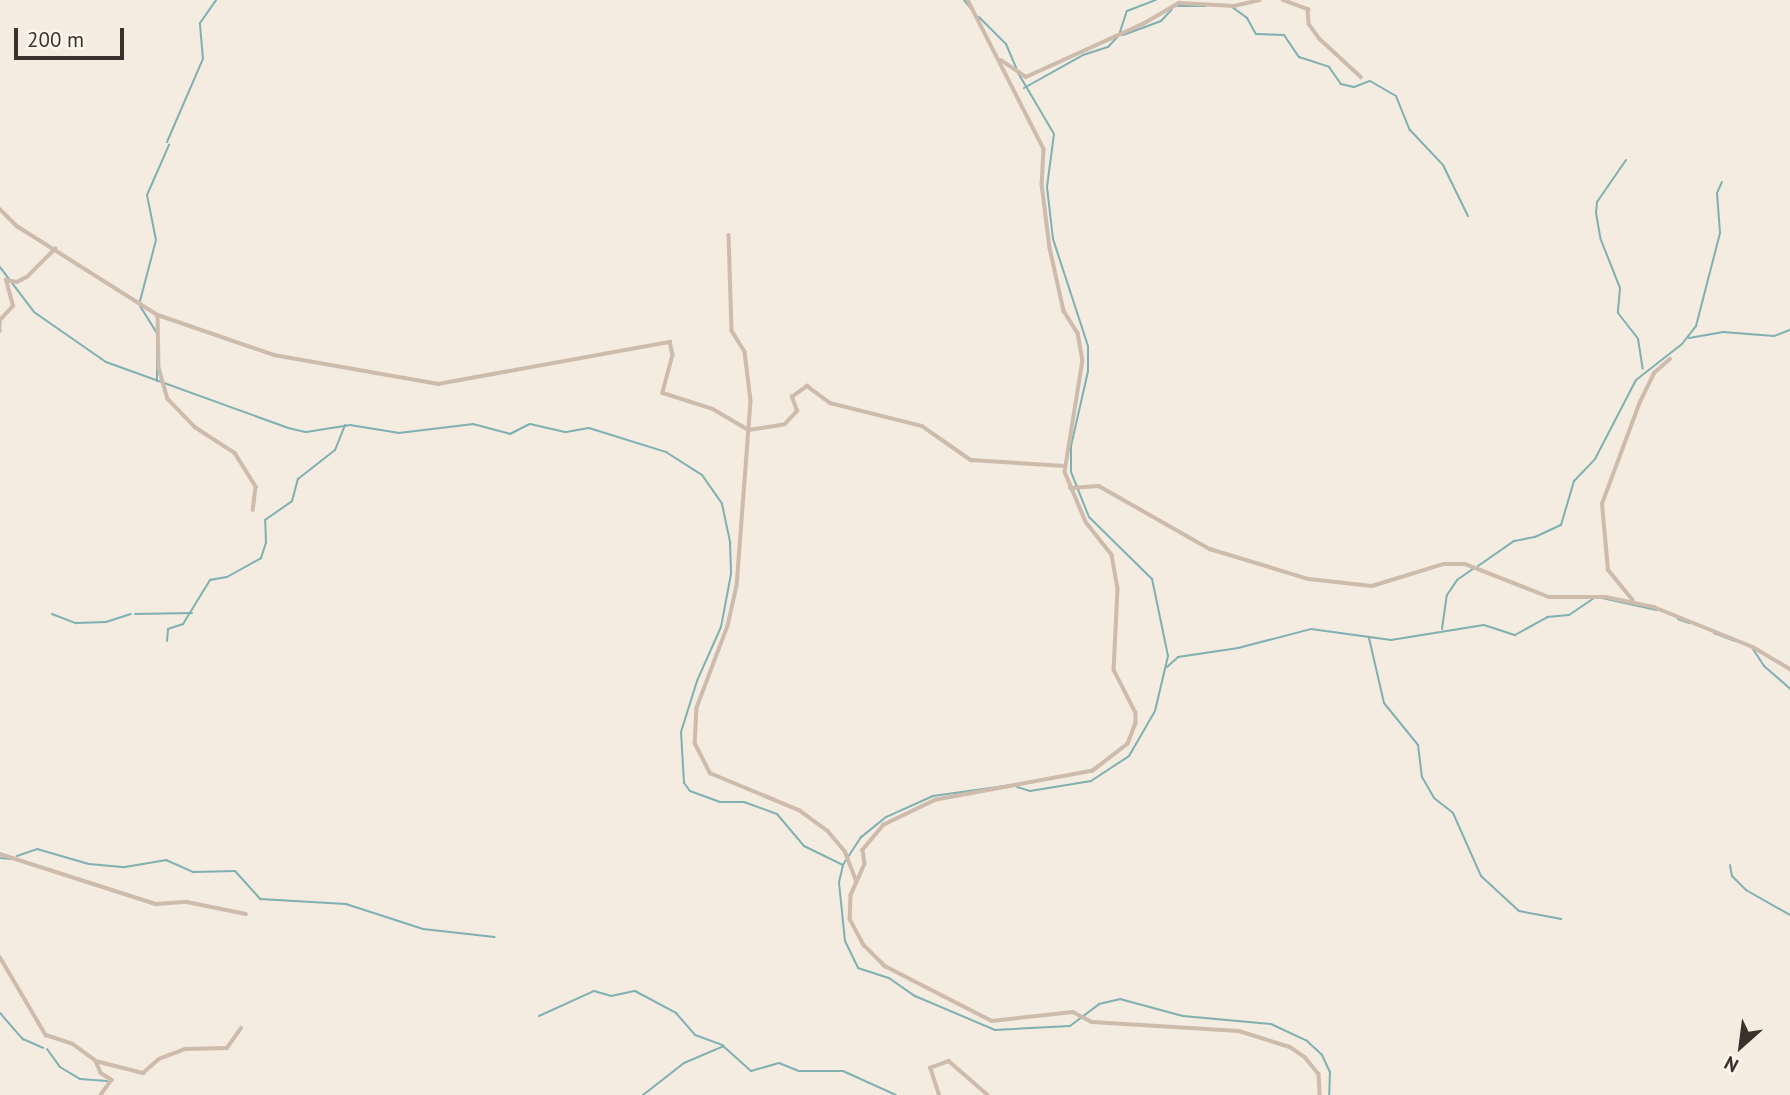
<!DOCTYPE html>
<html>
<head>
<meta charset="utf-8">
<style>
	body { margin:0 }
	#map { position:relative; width:1790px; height:1095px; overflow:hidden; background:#f4ebe1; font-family:"PT Sans",sans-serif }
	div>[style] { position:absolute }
	.stream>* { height:2px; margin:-1px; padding:0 1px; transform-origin:1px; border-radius:1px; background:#7fb0b2 }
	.street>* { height:3.5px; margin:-1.75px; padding:0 1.75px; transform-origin:1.75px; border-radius:1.75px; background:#cdbbac }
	span { translate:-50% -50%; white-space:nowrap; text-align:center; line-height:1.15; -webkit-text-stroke:5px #fbf5ee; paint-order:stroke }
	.north { position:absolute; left:1706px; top:1011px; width:70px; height:70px; -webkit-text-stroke:5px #fbf5ee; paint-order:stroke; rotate:208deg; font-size:19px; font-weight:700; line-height:28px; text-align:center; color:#3b302b }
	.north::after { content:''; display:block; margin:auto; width:24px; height:32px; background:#3b302b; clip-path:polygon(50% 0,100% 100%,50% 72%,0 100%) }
	.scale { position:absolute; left:14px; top:28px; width:110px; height:32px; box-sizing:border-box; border:4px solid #3b302b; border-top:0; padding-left:9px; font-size:21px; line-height:24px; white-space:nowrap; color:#3b302b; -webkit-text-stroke:5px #fbf5ee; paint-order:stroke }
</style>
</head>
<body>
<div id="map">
	<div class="stream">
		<div style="left:964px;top:0;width:13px;rotate:51deg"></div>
		<div style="left:1177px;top:6px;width:29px"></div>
		<div style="left:1232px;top:7px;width:19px;rotate:36deg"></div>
		<div style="left:1247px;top:18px;width:18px;rotate:61deg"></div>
		<div style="left:1256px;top:34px;width:28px;rotate:2deg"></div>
		<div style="left:1284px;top:35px;width:27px;rotate:56deg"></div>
		<div style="left:1299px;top:57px;width:32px;rotate:18deg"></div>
		<div style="left:1329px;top:67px;width:21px;rotate:55deg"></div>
		<div style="left:1341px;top:84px;width:13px;rotate:13deg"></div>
		<div style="left:1354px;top:87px;width:17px;rotate:-21deg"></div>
		<div style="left:1370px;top:81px;width:30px;rotate:30deg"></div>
		<div style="left:1396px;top:96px;width:37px;rotate:68deg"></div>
		<div style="left:1410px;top:130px;width:48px;rotate:46.7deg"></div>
		<div style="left:1443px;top:165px;width:57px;rotate:63.9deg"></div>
		<div style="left:979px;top:17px;width:38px;rotate:45deg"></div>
		<div style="left:1006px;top:44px;width:26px;rotate:67deg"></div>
		<div style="left:1123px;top:35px;width:40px;rotate:-20.2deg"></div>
		<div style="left:1161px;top:21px;width:16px;rotate:-47deg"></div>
		<div style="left:1024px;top:88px;width:68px;rotate:-29.2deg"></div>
		<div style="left:1083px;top:55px;width:26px;rotate:-18deg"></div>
		<div style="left:1108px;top:47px;width:16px;rotate:-47deg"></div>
		<div style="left:1119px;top:35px;width:25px;rotate:-72deg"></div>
		<div style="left:1127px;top:11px;width:31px;rotate:-21deg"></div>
		<div style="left:167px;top:142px;width:90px;rotate:-66.6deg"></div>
		<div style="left:203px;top:59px;width:36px;rotate:-95deg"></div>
		<div style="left:200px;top:23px;width:28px;rotate:-55deg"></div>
		<div style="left:1626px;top:160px;width:51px;rotate:124.6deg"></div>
		<div style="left:1597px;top:202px;width:11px;rotate:95deg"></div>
		<div style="left:1596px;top:213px;width:27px;rotate:80deg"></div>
		<div style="left:1601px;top:240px;width:52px;rotate:68.4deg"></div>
		<div style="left:1620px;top:288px;width:25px;rotate:95deg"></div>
		<div style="left:1618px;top:313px;width:33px;rotate:52deg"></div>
		<div style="left:1638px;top:339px;width:30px;rotate:81deg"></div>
		<div style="left:0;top:267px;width:56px;rotate:52.9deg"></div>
		<div style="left:34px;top:312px;width:88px;rotate:34.8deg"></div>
		<div style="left:106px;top:362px;width:194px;rotate:19.9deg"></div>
		<div style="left:288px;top:428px;width:18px;rotate:13deg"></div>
		<div style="left:306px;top:432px;width:45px;rotate:-9deg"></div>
		<div style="left:350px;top:425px;width:50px;rotate:9.3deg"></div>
		<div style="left:399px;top:433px;width:75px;rotate:-6.9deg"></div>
		<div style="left:473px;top:424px;width:38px;rotate:15deg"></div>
		<div style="left:510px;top:434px;width:22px;rotate:-27deg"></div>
		<div style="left:530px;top:424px;width:37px;rotate:13deg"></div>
		<div style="left:566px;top:432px;width:23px;rotate:-10deg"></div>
		<div style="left:589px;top:428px;width:81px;rotate:17.3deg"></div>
		<div style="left:666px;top:452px;width:43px;rotate:32.6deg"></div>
		<div style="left:702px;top:475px;width:35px;rotate:55deg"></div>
		<div style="left:722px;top:504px;width:40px;rotate:78deg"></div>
		<div style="left:730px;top:543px;width:31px;rotate:88deg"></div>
		<div style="left:731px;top:574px;width:54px;rotate:100.7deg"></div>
		<div style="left:721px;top:627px;width:59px;rotate:114deg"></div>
		<div style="left:697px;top:681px;width:53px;rotate:107.4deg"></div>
		<div style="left:681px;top:732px;width:51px;rotate:86.6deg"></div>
		<div style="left:684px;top:783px;width:10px;rotate:53deg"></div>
		<div style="left:690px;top:791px;width:32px;rotate:20deg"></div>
		<div style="left:720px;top:802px;width:24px"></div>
		<div style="left:744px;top:802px;width:35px;rotate:20deg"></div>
		<div style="left:777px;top:814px;width:42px;rotate:49.8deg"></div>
		<div style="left:804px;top:846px;width:43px;rotate:26deg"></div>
		<div style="left:140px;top:301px;width:63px;rotate:-75.3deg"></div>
		<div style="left:156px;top:240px;width:46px;rotate:-101.3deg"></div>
		<div style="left:147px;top:195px;width:55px;rotate:-66.3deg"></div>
		<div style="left:140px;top:306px;width:32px;rotate:58deg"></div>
		<div style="left:1689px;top:338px;width:35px;rotate:-10deg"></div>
		<div style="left:1723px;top:332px;width:51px;rotate:4.5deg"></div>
		<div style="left:1774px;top:336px;width:17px;rotate:-21deg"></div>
		<div style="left:157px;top:342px;width:39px;rotate:90deg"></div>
		<div style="left:1478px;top:566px;width:44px;rotate:-34.8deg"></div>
		<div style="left:1514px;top:541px;width:21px;rotate:-11deg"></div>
		<div style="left:1535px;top:537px;width:29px;rotate:-25deg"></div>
		<div style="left:1561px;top:525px;width:46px;rotate:-73.5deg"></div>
		<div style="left:1574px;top:481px;width:30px;rotate:-46deg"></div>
		<div style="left:1595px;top:459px;width:89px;rotate:-62.6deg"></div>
		<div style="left:1636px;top:380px;width:58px;rotate:-38deg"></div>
		<div style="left:1682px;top:344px;width:23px;rotate:-52deg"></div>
		<div style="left:1696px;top:326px;width:96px;rotate:-75.5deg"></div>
		<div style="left:1720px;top:233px;width:40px;rotate:-94.3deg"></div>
		<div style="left:1717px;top:193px;width:12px;rotate:-66deg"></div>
		<div style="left:1602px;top:598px;width:56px;rotate:12.3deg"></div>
		<div style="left:52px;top:614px;width:26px;rotate:21deg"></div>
		<div style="left:76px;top:623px;width:30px;rotate:-2deg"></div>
		<div style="left:106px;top:622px;width:26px;rotate:-18deg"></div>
		<div style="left:135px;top:614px;width:57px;rotate:-1deg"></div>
		<div style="left:1678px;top:619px;width:12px;rotate:20deg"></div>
		<div style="left:1442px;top:629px;width:34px;rotate:-82deg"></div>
		<div style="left:1447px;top:595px;width:18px;rotate:-56deg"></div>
		<div style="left:1457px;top:580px;width:21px;rotate:-35deg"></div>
		<div style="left:1714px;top:633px;width:22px;rotate:21deg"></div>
		<div style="left:1369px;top:638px;width:67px;rotate:77deg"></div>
		<div style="left:1384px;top:703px;width:54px;rotate:51deg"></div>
		<div style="left:1418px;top:745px;width:32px;rotate:83deg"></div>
		<div style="left:1422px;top:777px;width:24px;rotate:60deg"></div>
		<div style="left:1434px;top:798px;width:24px;rotate:38deg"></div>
		<div style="left:1453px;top:813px;width:69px;rotate:66deg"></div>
		<div style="left:1481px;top:876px;width:52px;rotate:42.6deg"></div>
		<div style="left:1519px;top:911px;width:43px;rotate:10.8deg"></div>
		<div style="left:167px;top:641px;width:12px;rotate:-85deg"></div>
		<div style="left:168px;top:629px;width:16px;rotate:-18deg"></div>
		<div style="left:183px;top:624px;width:52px;rotate:-58.5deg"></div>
		<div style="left:210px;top:580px;width:17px;rotate:-10deg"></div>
		<div style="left:227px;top:577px;width:39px;rotate:-29deg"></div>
		<div style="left:261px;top:558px;width:16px;rotate:-72deg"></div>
		<div style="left:266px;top:543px;width:23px;rotate:-92deg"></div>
		<div style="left:265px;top:520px;width:33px;rotate:-35deg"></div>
		<div style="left:292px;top:501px;width:23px;rotate:-75deg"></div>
		<div style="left:298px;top:479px;width:47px;rotate:-38.1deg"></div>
		<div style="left:335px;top:450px;width:27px;rotate:-68deg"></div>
		<div style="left:1753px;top:649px;width:20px;rotate:57deg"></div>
		<div style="left:1764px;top:666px;width:35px;rotate:41deg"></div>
		<div style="left:1167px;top:667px;width:15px;rotate:-42deg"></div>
		<div style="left:1178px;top:657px;width:61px;rotate:-8.5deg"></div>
		<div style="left:1238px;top:648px;width:75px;rotate:-14.6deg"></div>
		<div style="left:1311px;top:629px;width:81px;rotate:7.8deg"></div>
		<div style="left:1391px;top:640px;width:94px;rotate:-9.2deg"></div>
		<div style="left:1484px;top:625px;width:33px;rotate:18deg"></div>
		<div style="left:1515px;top:635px;width:37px;rotate:-29deg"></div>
		<div style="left:1547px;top:617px;width:22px;rotate:-5deg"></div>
		<div style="left:1569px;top:615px;width:29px;rotate:-34deg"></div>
		<div style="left:1012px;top:785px;width:80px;rotate:172.1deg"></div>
		<div style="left:933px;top:796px;width:51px;rotate:155.9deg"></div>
		<div style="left:886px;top:817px;width:32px;rotate:141deg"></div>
		<div style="left:861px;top:837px;width:33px;rotate:123deg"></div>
		<div style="left:843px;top:865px;width:18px;rotate:103deg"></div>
		<div style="left:839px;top:883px;width:58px;rotate:84.1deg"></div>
		<div style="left:845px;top:941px;width:30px;rotate:64deg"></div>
		<div style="left:858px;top:968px;width:33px;rotate:18deg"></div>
		<div style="left:889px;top:978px;width:32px;rotate:35deg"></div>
		<div style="left:915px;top:996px;width:87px;rotate:23deg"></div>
		<div style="left:995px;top:1030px;width:75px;rotate:-3.1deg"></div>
		<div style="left:1070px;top:1026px;width:36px;rotate:-37deg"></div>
		<div style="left:1099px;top:1004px;width:22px;rotate:-13deg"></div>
		<div style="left:1120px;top:999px;width:65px;rotate:15.1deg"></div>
		<div style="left:1183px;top:1016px;width:88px;rotate:5.2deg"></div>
		<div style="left:1271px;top:1024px;width:38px;rotate:25deg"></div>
		<div style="left:1306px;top:1040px;width:22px;rotate:43deg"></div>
		<div style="left:1322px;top:1055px;width:19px;rotate:65deg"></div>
		<div style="left:1330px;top:1072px;width:23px;rotate:92deg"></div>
		<div style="left:1017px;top:787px;width:14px;rotate:17deg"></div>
		<div style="left:1030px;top:791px;width:62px;rotate:-9.3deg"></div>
		<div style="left:1091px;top:781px;width:45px;rotate:-33.3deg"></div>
		<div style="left:1129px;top:756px;width:52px;rotate:-60deg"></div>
		<div style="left:1155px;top:711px;width:57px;rotate:-76.7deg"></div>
		<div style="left:1168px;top:656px;width:79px;rotate:-101.7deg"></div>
		<div style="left:1152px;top:579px;width:88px;rotate:-135.5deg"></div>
		<div style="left:1089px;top:517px;width:48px;rotate:-111.8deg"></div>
		<div style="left:1071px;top:472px;width:26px;rotate:-90deg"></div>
		<div style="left:1071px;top:446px;width:77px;rotate:-77.2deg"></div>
		<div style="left:1088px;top:371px;width:25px;rotate:-90deg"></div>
		<div style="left:1088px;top:346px;width:113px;rotate:-108.1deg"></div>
		<div style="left:1053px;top:239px;width:52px;rotate:-96.6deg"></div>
		<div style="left:1047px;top:187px;width:53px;rotate:-82.5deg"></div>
		<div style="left:1054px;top:134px;width:71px;rotate:-120.5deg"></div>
		<div style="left:17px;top:856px;width:21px;rotate:-19deg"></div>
		<div style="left:37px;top:849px;width:54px;rotate:16.1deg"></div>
		<div style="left:89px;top:864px;width:36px;rotate:5deg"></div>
		<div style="left:125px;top:867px;width:42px;rotate:-9.7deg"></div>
		<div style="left:166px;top:860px;width:30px;rotate:24deg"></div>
		<div style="left:193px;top:872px;width:42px;rotate:-1.4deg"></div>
		<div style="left:235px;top:871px;width:38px;rotate:48deg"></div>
		<div style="left:260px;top:899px;width:86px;rotate:3.3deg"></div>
		<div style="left:346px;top:904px;width:81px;rotate:18deg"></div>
		<div style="left:423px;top:929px;width:72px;rotate:6.3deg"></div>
		<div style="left:0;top:858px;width:11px;rotate:5deg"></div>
		<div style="left:1730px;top:865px;width:11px;rotate:80deg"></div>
		<div style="left:1732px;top:876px;width:20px;rotate:45deg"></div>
		<div style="left:1746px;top:890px;width:51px;rotate:29.6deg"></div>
		<div style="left:0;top:1013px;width:35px;rotate:49deg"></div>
		<div style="left:23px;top:1039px;width:22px;rotate:24deg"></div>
		<div style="left:539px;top:1016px;width:60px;rotate:-24.4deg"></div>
		<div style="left:594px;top:991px;width:18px;rotate:16deg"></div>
		<div style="left:611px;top:996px;width:25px;rotate:-12deg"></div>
		<div style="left:635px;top:991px;width:47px;rotate:28.2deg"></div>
		<div style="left:676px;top:1013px;width:29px;rotate:49deg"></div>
		<div style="left:695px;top:1035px;width:29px;rotate:20deg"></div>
		<div style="left:722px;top:1045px;width:39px;rotate:42deg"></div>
		<div style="left:751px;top:1071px;width:29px;rotate:-16deg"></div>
		<div style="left:779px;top:1063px;width:22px;rotate:22deg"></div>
		<div style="left:799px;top:1071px;width:44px"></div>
		<div style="left:843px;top:1071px;width:58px;rotate:24.4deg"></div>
		<div style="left:47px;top:1049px;width:22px;rotate:54deg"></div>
		<div style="left:60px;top:1067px;width:23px;rotate:31deg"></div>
		<div style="left:80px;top:1079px;width:27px;rotate:4deg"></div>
		<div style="left:643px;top:1095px;width:52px;rotate:-38deg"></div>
		<div style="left:684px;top:1063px;width:43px;rotate:-23deg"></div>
	</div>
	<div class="street">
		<div style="left:968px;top:0;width:167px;rotate:63deg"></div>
		<div style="left:1044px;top:149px;width:35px;rotate:93deg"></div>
		<div style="left:1042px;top:184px;width:64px;rotate:82.9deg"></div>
		<div style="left:1050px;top:248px;width:65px;rotate:77.5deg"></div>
		<div style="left:1064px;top:311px;width:26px;rotate:58deg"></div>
		<div style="left:1078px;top:333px;width:27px;rotate:80deg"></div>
		<div style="left:1083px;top:360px;width:113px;rotate:99.1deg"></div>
		<div style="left:1065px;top:472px;width:54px;rotate:67.2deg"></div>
		<div style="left:1086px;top:522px;width:42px;rotate:51.8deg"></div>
		<div style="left:1112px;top:555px;width:35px;rotate:80deg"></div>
		<div style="left:1118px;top:589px;width:81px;rotate:92.8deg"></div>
		<div style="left:1114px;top:670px;width:48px;rotate:62.9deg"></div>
		<div style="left:1136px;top:713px;width:10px;rotate:90deg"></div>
		<div style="left:1136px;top:723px;width:22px;rotate:111deg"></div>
		<div style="left:1128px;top:744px;width:44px;rotate:142.4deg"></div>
		<div style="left:1093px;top:771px;width:160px;rotate:169.5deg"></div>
		<div style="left:936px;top:800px;width:58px;rotate:154.3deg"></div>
		<div style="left:884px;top:825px;width:33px;rotate:130deg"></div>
		<div style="left:863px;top:850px;width:14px;rotate:82deg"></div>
		<div style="left:865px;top:864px;width:34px;rotate:114deg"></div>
		<div style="left:851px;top:895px;width:24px;rotate:92deg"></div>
		<div style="left:850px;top:919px;width:30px;rotate:62deg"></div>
		<div style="left:864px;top:945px;width:30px;rotate:45deg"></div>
		<div style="left:885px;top:966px;width:120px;rotate:27.2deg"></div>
		<div style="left:992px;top:1021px;width:81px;rotate:-6.3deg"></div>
		<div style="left:1073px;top:1012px;width:21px;rotate:28deg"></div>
		<div style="left:1092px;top:1022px;width:147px;rotate:3.5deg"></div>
		<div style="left:1239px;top:1031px;width:53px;rotate:17.4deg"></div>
		<div style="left:1290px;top:1047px;width:18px;rotate:34deg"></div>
		<div style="left:1305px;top:1057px;width:22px;rotate:51deg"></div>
		<div style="left:1319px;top:1074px;width:21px;rotate:87deg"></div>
		<div style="left:1283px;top:0;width:27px;rotate:20deg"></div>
		<div style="left:1308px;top:9px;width:15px;rotate:86deg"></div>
		<div style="left:1309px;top:24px;width:19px;rotate:54deg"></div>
		<div style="left:1320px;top:39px;width:56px;rotate:42.8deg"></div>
		<div style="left:1001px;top:60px;width:30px;rotate:34deg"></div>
		<div style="left:1026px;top:77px;width:128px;rotate:-24.4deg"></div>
		<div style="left:1143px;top:24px;width:42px;rotate:-30.3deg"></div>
		<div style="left:1179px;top:3px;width:55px;rotate:3.1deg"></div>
		<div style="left:1234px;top:6px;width:26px;rotate:-13deg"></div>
		<div style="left:0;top:209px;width:24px;rotate:45deg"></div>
		<div style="left:17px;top:226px;width:167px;rotate:32.3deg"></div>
		<div style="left:158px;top:315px;width:123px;rotate:19deg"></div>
		<div style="left:274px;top:355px;width:167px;rotate:10deg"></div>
		<div style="left:438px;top:384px;width:236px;rotate:-10.3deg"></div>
		<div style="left:670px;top:342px;width:13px;rotate:77deg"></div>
		<div style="left:673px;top:355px;width:39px;rotate:105deg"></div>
		<div style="left:663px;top:393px;width:52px;rotate:17.7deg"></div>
		<div style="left:713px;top:409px;width:42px;rotate:30.3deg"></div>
		<div style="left:749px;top:430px;width:36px;rotate:-9deg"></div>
		<div style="left:785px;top:424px;width:18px;rotate:-47deg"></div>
		<div style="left:797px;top:411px;width:15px;rotate:-110deg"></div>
		<div style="left:792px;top:397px;width:19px;rotate:-36deg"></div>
		<div style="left:807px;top:386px;width:29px;rotate:36deg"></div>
		<div style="left:830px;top:403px;width:95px;rotate:14deg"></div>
		<div style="left:922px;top:426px;width:60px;rotate:34.8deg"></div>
		<div style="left:971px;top:460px;width:94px;rotate:3.7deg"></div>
		<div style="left:729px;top:235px;width:96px;rotate:88.2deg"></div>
		<div style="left:732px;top:331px;width:25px;rotate:58deg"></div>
		<div style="left:745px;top:352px;width:49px;rotate:83deg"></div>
		<div style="left:751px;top:401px;width:186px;rotate:94.3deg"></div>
		<div style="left:737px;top:586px;width:41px;rotate:102.7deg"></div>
		<div style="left:728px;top:626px;width:88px;rotate:110.7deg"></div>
		<div style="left:697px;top:708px;width:35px;rotate:93deg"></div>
		<div style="left:695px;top:743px;width:34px;rotate:63deg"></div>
		<div style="left:710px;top:773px;width:96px;rotate:22.6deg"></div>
		<div style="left:799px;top:810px;width:36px;rotate:36deg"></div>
		<div style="left:828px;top:831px;width:26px;rotate:50deg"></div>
		<div style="left:845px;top:851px;width:31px;rotate:69deg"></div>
		<div style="left:158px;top:316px;width:52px;rotate:88.9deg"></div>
		<div style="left:159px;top:368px;width:32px;rotate:74deg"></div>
		<div style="left:168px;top:399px;width:39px;rotate:46deg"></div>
		<div style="left:195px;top:427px;width:48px;rotate:33deg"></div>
		<div style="left:235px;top:453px;width:40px;rotate:58deg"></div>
		<div style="left:256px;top:487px;width:23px;rotate:97deg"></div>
		<div style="left:0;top:320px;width:19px;rotate:-47deg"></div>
		<div style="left:13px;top:306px;width:27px;rotate:-105deg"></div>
		<div style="left:6px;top:280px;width:11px;rotate:10deg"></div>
		<div style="left:17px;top:282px;width:11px;rotate:-27deg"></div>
		<div style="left:27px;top:277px;width:40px;rotate:-45deg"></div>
		<div style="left:0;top:320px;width:11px;rotate:90deg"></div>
		<div style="left:1070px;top:488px;width:29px;rotate:-4deg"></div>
		<div style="left:1099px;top:486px;width:128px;rotate:29.6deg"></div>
		<div style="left:1210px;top:549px;width:103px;rotate:16.9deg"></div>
		<div style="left:1309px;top:579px;width:63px;rotate:6.3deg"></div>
		<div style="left:1372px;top:586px;width:75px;rotate:-17deg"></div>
		<div style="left:1444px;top:564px;width:21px"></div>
		<div style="left:1465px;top:564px;width:90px;rotate:21.4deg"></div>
		<div style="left:1549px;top:597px;width:57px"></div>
		<div style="left:1606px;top:597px;width:49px;rotate:11.8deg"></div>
		<div style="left:1654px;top:607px;width:107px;rotate:22deg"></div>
		<div style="left:1753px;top:647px;width:43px;rotate:30.7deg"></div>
		<div style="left:1633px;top:601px;width:40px;rotate:-129deg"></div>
		<div style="left:1608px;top:570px;width:66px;rotate:-95.2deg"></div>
		<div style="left:1602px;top:504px;width:109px;rotate:-69.6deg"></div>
		<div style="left:1640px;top:402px;width:32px;rotate:-64deg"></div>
		<div style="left:1654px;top:373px;width:21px;rotate:-41deg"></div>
		<div style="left:0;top:854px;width:164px;rotate:17.8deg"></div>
		<div style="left:156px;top:904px;width:31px;rotate:-4deg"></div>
		<div style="left:187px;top:902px;width:60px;rotate:11.5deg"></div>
		<div style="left:0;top:957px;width:91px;rotate:59.5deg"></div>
		<div style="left:46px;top:1035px;width:28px;rotate:18deg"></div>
		<div style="left:73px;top:1044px;width:29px;rotate:36deg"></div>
		<div style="left:96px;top:1061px;width:13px;rotate:67deg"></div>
		<div style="left:101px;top:1073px;width:13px;rotate:32deg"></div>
		<div style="left:112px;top:1080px;width:19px;rotate:126deg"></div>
		<div style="left:96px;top:1061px;width:49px;rotate:14.3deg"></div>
		<div style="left:143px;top:1073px;width:21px;rotate:-41deg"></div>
		<div style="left:159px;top:1059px;width:28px;rotate:-21deg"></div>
		<div style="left:185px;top:1049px;width:42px;rotate:-1.4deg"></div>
		<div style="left:227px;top:1048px;width:24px;rotate:-55deg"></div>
		<div style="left:939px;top:1095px;width:28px;rotate:-108deg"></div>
		<div style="left:930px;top:1068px;width:20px;rotate:-20deg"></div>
		<div style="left:949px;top:1061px;width:52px;rotate:41.1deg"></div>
	</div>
	<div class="north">N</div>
	<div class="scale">200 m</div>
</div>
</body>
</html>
